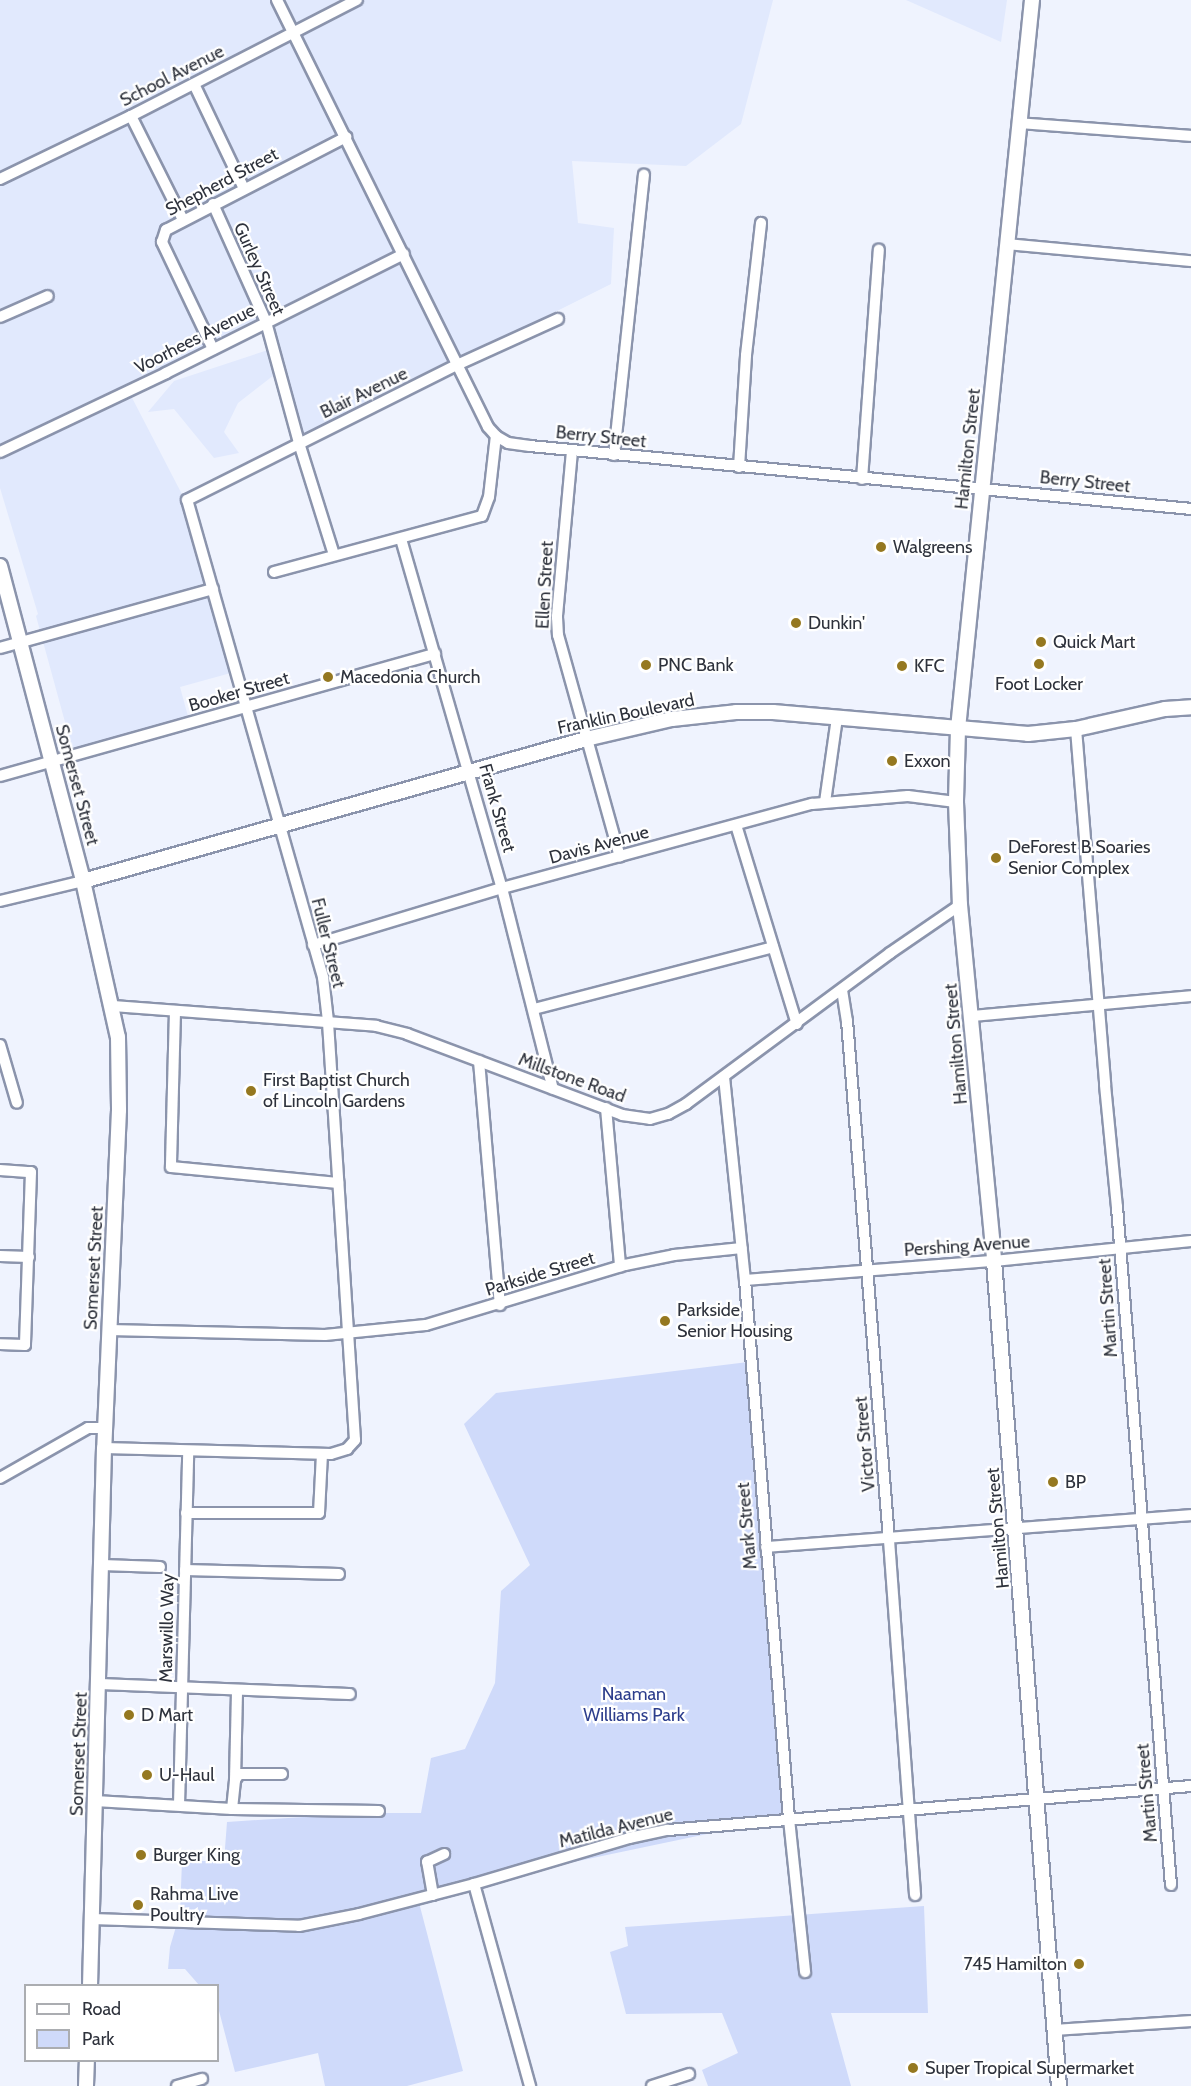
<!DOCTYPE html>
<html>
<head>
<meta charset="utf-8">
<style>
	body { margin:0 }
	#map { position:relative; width:1191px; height:2086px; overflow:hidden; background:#eff3fe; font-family:Cabin,sans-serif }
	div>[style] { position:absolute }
	.built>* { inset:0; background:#e1e9fd }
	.green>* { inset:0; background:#cfdafa }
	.roads { filter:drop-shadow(2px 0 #8b94ac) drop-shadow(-2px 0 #8b94ac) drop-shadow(0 2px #8b94ac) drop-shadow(0 -2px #8b94ac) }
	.street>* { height:10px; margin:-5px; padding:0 5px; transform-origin:5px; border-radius:5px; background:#fff }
	.secondary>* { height:14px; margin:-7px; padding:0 7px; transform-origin:7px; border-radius:7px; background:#fff }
	.dots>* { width:16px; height:16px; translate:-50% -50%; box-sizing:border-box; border:3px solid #fff; border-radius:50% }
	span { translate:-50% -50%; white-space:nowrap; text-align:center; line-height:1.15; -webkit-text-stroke:4.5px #fff; paint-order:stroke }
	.street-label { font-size:18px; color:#2e323c }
	.poi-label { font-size:18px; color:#2e323c }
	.left { translate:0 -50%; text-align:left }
	.right { translate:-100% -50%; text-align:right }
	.park-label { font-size:18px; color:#2c3d8c }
	.legend { position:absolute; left:24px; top:1984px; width:195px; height:78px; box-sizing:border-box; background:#fff; border:2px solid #abadb1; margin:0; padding:8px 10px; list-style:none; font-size:18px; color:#2e323c }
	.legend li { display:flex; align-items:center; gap:12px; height:30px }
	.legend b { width:30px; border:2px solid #abadb1 }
</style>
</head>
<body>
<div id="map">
	<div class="built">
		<div style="clip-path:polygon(0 0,773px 0,741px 124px,686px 166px,572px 161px,578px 223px,614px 228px,611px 284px,299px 440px,278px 372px,238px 403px,224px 432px,239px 453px,214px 458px,174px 409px,148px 412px,174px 381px,271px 349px,264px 325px,128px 390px,187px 504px,238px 671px,180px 687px,189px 720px,74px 755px,36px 616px,38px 614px,0 488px)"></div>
		<div style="clip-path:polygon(906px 0,1007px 0,1001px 42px)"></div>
	</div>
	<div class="green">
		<div style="clip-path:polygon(748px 1362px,783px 1818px,417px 1895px,463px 2071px,407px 2086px,325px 2086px,318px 2053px,235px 2072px,218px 2007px,218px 1986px,199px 1985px,185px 1969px,168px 1969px,170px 1947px,180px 1913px,182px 1861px,224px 1861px,227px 1822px,365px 1813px,421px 1813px,431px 1758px,465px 1749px,495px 1683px,501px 1591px,530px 1565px,464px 1424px,496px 1393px)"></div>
		<div style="clip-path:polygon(924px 1906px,928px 2013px,831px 2013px,851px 2086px,708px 2086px,702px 2070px,738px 2053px,722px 2013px,626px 2014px,610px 1952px,628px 1946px,625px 1927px)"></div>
	</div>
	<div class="roads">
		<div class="street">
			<div style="left:277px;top:0;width:476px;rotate:63.7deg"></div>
			<div style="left:488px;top:427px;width:12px;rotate:48deg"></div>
			<div style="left:496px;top:436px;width:14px;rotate:30deg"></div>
			<div style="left:508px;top:443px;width:22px;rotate:8deg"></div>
			<div style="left:530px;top:446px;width:664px;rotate:5.44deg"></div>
			<div style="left:194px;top:84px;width:116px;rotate:64.5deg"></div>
			<div style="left:131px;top:116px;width:116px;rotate:63.4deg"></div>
			<div style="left:1018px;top:123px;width:173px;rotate:4.3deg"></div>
			<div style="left:0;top:179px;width:145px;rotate:-25.7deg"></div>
			<div style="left:131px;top:116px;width:254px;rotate:-27.2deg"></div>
			<div style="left:213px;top:204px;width:129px;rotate:65.8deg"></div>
			<div style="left:266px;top:322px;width:125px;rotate:74.7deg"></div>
			<div style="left:299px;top:443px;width:117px;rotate:72.6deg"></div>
			<div style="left:1006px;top:244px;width:186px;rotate:5.3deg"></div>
			<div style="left:0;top:317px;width:52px;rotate:-23.6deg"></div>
			<div style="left:213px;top:349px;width:119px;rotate:-115.5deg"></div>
			<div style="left:162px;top:242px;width:13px;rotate:-72deg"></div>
			<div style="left:166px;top:230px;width:203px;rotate:-27.3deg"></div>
			<div style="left:572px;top:451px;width:167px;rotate:95.2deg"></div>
			<div style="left:557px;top:617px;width:18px;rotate:87deg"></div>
			<div style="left:558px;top:635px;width:230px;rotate:74.4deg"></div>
			<div style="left:0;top:452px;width:184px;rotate:-25.4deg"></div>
			<div style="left:166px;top:373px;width:266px;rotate:-26.6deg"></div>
			<div style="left:614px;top:455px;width:282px;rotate:-83.9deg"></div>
			<div style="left:739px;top:467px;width:112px;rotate:-86.4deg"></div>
			<div style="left:746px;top:355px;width:133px;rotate:-83.5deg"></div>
			<div style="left:862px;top:479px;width:230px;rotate:-85.8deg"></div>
			<div style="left:401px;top:539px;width:363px;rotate:73.9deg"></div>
			<div style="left:502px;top:888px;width:207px;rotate:75.8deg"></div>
			<div style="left:274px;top:572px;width:215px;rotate:-15.1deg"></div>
			<div style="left:482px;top:516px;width:20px;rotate:-70deg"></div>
			<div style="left:489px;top:497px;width:61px;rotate:-83.5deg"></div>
			<div style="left:0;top:648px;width:221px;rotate:-15.5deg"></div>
			<div style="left:1076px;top:729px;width:357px;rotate:85.3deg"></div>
			<div style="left:1105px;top:1085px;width:123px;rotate:84.4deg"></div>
			<div style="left:1117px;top:1207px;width:680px;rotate:85.45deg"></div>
			<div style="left:0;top:776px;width:452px;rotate:-15.7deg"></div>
			<div style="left:825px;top:802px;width:85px;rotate:-81.9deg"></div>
			<div style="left:736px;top:825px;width:208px;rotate:73deg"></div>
			<div style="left:0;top:901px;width:85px;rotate:-13.5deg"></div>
			<div style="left:313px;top:945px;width:197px;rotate:-16.8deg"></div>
			<div style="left:502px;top:888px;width:321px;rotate:-15.2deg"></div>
			<div style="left:812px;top:804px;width:96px;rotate:-4.8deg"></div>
			<div style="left:908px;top:796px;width:48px;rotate:7.1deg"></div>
			<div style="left:842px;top:990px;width:31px;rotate:81deg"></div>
			<div style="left:847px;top:1021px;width:521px;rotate:85.37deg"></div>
			<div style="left:889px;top:1540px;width:356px;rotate:85.8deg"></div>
			<div style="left:113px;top:1006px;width:264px;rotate:4.3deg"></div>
			<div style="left:376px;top:1026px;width:32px;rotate:14deg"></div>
			<div style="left:407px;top:1034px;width:230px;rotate:20.6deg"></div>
			<div style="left:622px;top:1115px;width:28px;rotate:8deg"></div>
			<div style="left:650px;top:1119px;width:19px;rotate:-16deg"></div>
			<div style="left:668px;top:1114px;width:21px;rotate:-29deg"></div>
			<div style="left:686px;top:1104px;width:254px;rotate:-36.5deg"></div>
			<div style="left:890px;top:953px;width:85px;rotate:-34.4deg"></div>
			<div style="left:534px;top:1009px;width:247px;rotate:-14.5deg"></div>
			<div style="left:175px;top:1011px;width:156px;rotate:91.5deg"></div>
			<div style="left:171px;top:1167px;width:168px;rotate:5.5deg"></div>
			<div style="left:972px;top:1016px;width:220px;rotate:-5.2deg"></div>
			<div style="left:0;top:1045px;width:60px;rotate:73.7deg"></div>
			<div style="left:479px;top:1061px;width:245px;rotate:85.1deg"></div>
			<div style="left:724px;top:1077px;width:204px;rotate:84.1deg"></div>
			<div style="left:745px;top:1280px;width:541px;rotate:85.33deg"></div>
			<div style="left:789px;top:1819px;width:154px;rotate:84deg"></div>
			<div style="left:606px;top:1108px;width:159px;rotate:84.9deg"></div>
			<div style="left:0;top:1170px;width:31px;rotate:4deg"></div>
			<div style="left:31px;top:1172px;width:173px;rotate:92deg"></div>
			<div style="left:25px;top:1345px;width:25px;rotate:-178deg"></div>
			<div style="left:0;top:1256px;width:29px;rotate:2deg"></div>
			<div style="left:745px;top:1280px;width:250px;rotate:-4.4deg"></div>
			<div style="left:994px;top:1261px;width:198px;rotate:-5.8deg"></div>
			<div style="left:109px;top:1330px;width:216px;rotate:1.3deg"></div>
			<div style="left:325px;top:1335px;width:101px;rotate:-5.7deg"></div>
			<div style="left:426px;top:1325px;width:208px;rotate:-16.8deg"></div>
			<div style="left:625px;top:1265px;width:50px;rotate:-11.5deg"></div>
			<div style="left:674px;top:1255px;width:68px;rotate:-5.9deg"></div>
			<div style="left:104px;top:1448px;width:227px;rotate:1.5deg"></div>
			<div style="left:331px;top:1454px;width:17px;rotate:-17deg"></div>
			<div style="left:347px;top:1449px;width:12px;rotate:-48deg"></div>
			<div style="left:355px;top:1440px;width:420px;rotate:-93.7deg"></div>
			<div style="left:328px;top:1021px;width:44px;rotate:-96.5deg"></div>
			<div style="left:323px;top:977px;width:496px;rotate:-105.9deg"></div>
			<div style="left:187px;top:500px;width:302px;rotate:-26.6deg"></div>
			<div style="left:457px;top:365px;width:111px;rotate:-24.5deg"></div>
			<div style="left:0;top:1478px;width:101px;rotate:-29.6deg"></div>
			<div style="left:88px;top:1428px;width:18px"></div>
			<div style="left:186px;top:1513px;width:133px"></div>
			<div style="left:319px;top:1513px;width:59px;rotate:-87.1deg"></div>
			<div style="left:766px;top:1547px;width:426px;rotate:-4.3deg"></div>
			<div style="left:102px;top:1565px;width:58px;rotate:2deg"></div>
			<div style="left:185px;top:1570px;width:154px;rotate:1.5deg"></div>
			<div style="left:99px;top:1684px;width:251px;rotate:2.3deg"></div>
			<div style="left:235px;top:1780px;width:90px;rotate:-88.7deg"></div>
			<div style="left:95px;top:1801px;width:137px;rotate:3.3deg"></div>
			<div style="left:232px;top:1809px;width:147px;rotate:0.8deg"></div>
			<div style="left:179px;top:1805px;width:353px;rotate:-88.5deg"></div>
			<div style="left:232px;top:1809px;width:29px;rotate:-84deg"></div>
			<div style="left:235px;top:1780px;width:7px;rotate:-56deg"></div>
			<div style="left:239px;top:1774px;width:43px"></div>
			<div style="left:474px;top:1884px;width:210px;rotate:74.5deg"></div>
			<div style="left:433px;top:1895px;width:34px;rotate:-100deg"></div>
			<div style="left:427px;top:1862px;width:19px;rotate:-25deg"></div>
			<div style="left:92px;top:1919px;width:207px;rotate:1.9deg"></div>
			<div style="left:299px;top:1926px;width:61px;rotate:-11.3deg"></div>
			<div style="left:359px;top:1914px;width:119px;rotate:-14.6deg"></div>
			<div style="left:474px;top:1884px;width:162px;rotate:-16.5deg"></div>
			<div style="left:629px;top:1838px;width:40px;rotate:-12deg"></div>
			<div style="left:668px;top:1830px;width:525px;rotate:-4.81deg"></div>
			<div style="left:1055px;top:2030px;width:136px;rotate:-3.8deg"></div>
			<div style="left:177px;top:2086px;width:26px;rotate:-16deg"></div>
			<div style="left:652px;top:2086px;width:39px;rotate:-18deg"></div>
		</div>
		<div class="secondary">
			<div style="left:1032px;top:0;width:733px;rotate:95.8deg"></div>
			<div style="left:958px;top:729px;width:73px;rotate:91.6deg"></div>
			<div style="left:956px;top:802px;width:103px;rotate:87.8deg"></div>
			<div style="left:960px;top:905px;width:358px;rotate:84.5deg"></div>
			<div style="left:994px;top:1261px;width:828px;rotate:85.5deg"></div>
			<div style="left:0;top:566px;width:326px;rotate:75.2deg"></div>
			<div style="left:83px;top:881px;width:160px;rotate:77.4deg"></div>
			<div style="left:118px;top:1037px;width:73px;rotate:89.2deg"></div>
			<div style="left:119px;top:1110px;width:338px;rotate:92.5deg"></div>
			<div style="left:104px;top:1448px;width:538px;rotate:91.49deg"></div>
			<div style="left:83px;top:881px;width:523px;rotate:-15.76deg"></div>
			<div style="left:586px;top:739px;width:88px;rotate:-13.1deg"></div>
			<div style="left:672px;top:719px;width:64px;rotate:-6.2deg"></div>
			<div style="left:736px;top:712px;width:37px"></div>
			<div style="left:773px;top:712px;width:256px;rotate:4.9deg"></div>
			<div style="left:1028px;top:734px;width:48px;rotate:-5.9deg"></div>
			<div style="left:1076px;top:729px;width:91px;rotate:-12.7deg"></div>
			<div style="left:1165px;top:709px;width:26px;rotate:-4deg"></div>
			<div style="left:86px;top:2086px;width:26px;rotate:-88deg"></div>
		</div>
	</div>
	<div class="dots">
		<div style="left:881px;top:547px;background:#957820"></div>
		<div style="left:796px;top:623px;background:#957820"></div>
		<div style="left:1041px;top:642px;background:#957820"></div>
		<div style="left:1039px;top:664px;background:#957820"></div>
		<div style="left:646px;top:665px;background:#957820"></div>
		<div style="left:902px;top:666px;background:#957820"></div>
		<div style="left:328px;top:677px;background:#957820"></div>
		<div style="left:892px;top:761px;background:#957820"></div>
		<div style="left:996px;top:858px;background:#957820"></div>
		<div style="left:251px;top:1091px;background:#957820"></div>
		<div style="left:665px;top:1321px;background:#957820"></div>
		<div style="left:1053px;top:1482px;background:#957820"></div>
		<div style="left:129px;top:1715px;background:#957820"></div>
		<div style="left:147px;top:1775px;background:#957820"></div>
		<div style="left:141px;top:1855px;background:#957820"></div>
		<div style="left:138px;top:1905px;background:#957820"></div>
		<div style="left:1079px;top:1964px;background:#957820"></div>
		<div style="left:913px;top:2068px;background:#957820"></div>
	</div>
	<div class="street-label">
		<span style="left:172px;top:76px;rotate:-27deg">School Avenue</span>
		<span style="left:222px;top:182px;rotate:-28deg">Shepherd Street</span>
		<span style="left:259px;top:269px;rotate:66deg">Gurley Street</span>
		<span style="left:195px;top:339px;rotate:-27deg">Voorhees Avenue</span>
		<span style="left:364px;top:393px;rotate:-26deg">Blair Avenue</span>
		<span style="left:601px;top:437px;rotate:6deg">Berry Street</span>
		<span style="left:968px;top:449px;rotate:-84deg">Hamilton Street</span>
		<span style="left:1085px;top:482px;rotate:6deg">Berry Street</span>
		<span style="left:545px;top:585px;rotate:-87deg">Ellen Street</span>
		<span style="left:239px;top:692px;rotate:-16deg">Booker Street</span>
		<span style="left:626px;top:714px;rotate:-12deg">Franklin Boulevard</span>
		<span style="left:77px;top:785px;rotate:75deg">Somerset Street</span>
		<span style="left:497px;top:808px;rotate:74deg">Frank Street</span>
		<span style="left:599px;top:845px;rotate:-15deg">Davis Avenue</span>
		<span style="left:328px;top:943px;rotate:76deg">Fuller Street</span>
		<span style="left:956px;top:1044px;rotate:-95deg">Hamilton Street</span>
		<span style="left:572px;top:1078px;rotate:20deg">Millstone Road</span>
		<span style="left:967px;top:1246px;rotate:-4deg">Pershing Avenue</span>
		<span style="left:94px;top:1268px;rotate:-87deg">Somerset Street</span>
		<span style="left:540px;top:1274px;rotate:-17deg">Parkside Street</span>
		<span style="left:1108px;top:1308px;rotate:-94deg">Martin Street</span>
		<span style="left:865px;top:1444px;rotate:-95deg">Victor Street</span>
		<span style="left:747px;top:1526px;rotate:-95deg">Mark Street</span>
		<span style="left:998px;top:1528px;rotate:-95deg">Hamilton Street</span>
		<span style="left:167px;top:1628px;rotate:-89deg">Marswillo Way</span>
		<span style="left:79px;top:1754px;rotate:-88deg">Somerset Street</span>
		<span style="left:1147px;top:1793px;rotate:-95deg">Martin Street</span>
		<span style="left:616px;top:1828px;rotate:-14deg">Matilda Avenue</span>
	</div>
	<div class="poi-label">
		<span class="left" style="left:893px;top:547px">Walgreens</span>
		<span class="left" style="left:808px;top:623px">Dunkin'</span>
		<span class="left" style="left:1053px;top:642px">Quick Mart</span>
		<span class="left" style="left:658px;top:665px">PNC Bank</span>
		<span class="left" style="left:914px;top:666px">KFC</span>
		<span class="left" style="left:340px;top:677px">Macedonia Church</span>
		<span style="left:1039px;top:684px">Foot Locker</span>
		<span class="left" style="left:904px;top:761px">Exxon</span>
		<span class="left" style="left:1008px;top:858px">DeForest B.Soaries<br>Senior Complex</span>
		<span class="left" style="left:263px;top:1091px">First Baptist Church<br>of Lincoln Gardens</span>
		<span class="left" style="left:677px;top:1321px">Parkside<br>Senior Housing</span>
		<span class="left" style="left:1065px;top:1482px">BP</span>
		<span class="left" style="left:141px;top:1715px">D Mart</span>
		<span class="left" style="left:159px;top:1775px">U-Haul</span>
		<span class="left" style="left:153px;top:1855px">Burger King</span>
		<span class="left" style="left:150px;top:1905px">Rahma Live<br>Poultry</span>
		<span class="right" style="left:1067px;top:1964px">745 Hamilton</span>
		<span class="left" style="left:925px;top:2068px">Super Tropical Supermarket</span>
	</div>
	<div class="park-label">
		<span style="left:634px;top:1705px">Naaman<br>Williams Park</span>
	</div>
	<ul class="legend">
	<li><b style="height:8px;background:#fff"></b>Road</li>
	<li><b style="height:16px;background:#cfdafa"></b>Park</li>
	</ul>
</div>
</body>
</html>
